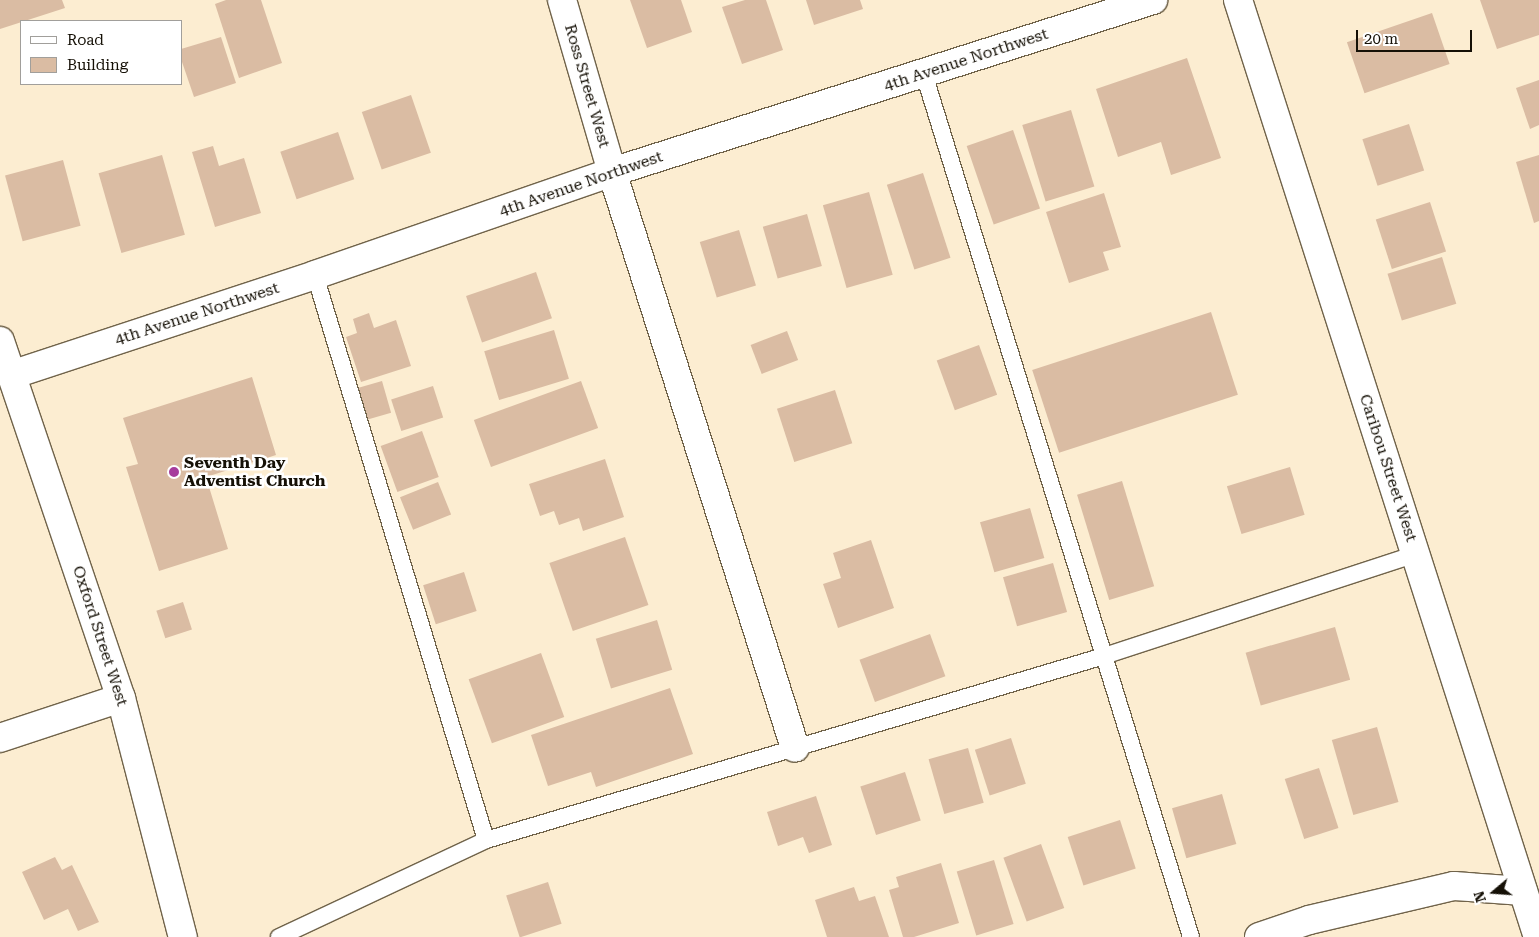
<!DOCTYPE html>
<html>
<head>
<meta charset="utf-8">
<style>
	body { margin:0 }
	#map { position:relative; width:1539px; height:937px; overflow:hidden; background:#fcedd1; font-family:"Roboto Serif",serif }
	div>[style] { position:absolute }
	.building>* { inset:0; background:#dabca3; transform-origin:0 0 }
	.roads { filter:drop-shadow(1px 0 #70634a) drop-shadow(-1px 0 #70634a) drop-shadow(0 1px #70634a) drop-shadow(0 -1px #70634a) }
	.lane>* { height:16px; margin:-8px; padding:0 8px; transform-origin:8px; border-radius:8px; background:#fff }
	.street>* { height:28px; margin:-14px; padding:0 14px; transform-origin:14px; border-radius:14px; background:#fff }
	.secondary>* { height:28px; margin:-14px; padding:0 14px; transform-origin:14px; border-radius:14px; background:#fff }
	.dots>* { width:14px; height:14px; translate:-50% -50%; box-sizing:border-box; border:2px solid #fff; border-radius:50% }
	span { translate:-50% -50%; white-space:nowrap; text-align:center; line-height:1.15; -webkit-text-stroke:5px #fff; paint-order:stroke }
	.street-label { font-size:16px; color:#151006 }
	.poi-label { font-size:16px; color:#151006; font-weight:700 }
	.left { translate:0 -50%; text-align:left }
	.legend { position:absolute; left:20px; top:20px; width:162px; height:65px; box-sizing:border-box; background:#fff; border:1px solid #a19f9b; margin:0; padding:6px 9px; list-style:none; font-size:15px; color:#151006 }
	.legend li { display:flex; align-items:center; gap:10px; height:25px }
	.legend b { width:25px; border:1px solid #a19f9b }
	.north { position:absolute; left:1469px; top:867px; width:50px; height:50px; -webkit-text-stroke:4px #fff; paint-order:stroke; rotate:252deg; font-size:14px; font-weight:700; line-height:20px; text-align:center; color:#151006 }
	.north::after { content:''; display:block; margin:auto; width:18px; height:22px; background:#151006; clip-path:polygon(50% 0,100% 100%,50% 72%,0 100%) }
	.scale { position:absolute; left:1356px; top:30px; width:116px; height:22px; box-sizing:border-box; border:2px solid #151006; border-top:0; padding-left:6px; font-size:15px; line-height:18px; white-space:nowrap; color:#151006; -webkit-text-stroke:4px #fff; paint-order:stroke }
</style>
</head>
<body>
<div id="map">
	<div class="building">
		<div style="clip-path:polygon(0 0,62px 0,65px 8px,0 29px)"></div>
		<div style="clip-path:polygon(226px 0,261px 0,282px 63px,239px 78px,215px 4px)"></div>
		<div style="clip-path:polygon(630px 0,681px 0,692px 32px,647px 48px)"></div>
		<div style="clip-path:polygon(745px 0,766px 0,783px 50px,742px 64px,722px 7px)"></div>
		<div style="clip-path:polygon(806px 0,860px 0,863px 9px,814px 25px)"></div>
		<div style="clip-path:polygon(1480px 0,1539px 0,1539px 35px,1497px 49px)"></div>
		<div style="left:1432px;top:13px;width:54px;height:90px;rotate:71deg"></div>
		<div style="clip-path:polygon(221px 37px,236px 83px,194px 97px,181px 59px,181px 49px)"></div>
		<div style="clip-path:polygon(1187px 58px,1221px 158px,1171px 175px,1161px 142px,1118px 157px,1096px 89px)"></div>
		<div style="clip-path:polygon(1539px 80px,1539px 125px,1530px 129px,1516px 88px)"></div>
		<div style="left:411px;top:95px;width:61px;height:52px;rotate:71deg"></div>
		<div style="left:1071px;top:110px;width:80px;height:51px;rotate:73deg"></div>
		<div style="left:1409px;top:124px;width:49px;height:49px;rotate:72deg"></div>
		<div style="left:1013px;top:130px;width:83px;height:49px;rotate:71deg"></div>
		<div style="left:338px;top:132px;width:50px;height:61px;rotate:71deg"></div>
		<div style="clip-path:polygon(213px 146px,219px 166px,244px 158px,261px 213px,215px 227px,192px 152px)"></div>
		<div style="left:162px;top:155px;width:83px;height:66px;rotate:74deg"></div>
		<div style="clip-path:polygon(1539px 155px,1539px 221px,1534px 223px,1516px 162px)"></div>
		<div style="left:63px;top:160px;width:68px;height:60px;rotate:75deg"></div>
		<div style="left:923px;top:173px;width:89px;height:38px;rotate:72deg"></div>
		<div style="left:869px;top:192px;width:86px;height:48px;rotate:74deg"></div>
		<div style="clip-path:polygon(1104px 193px,1121px 247px,1103px 252px,1109px 270px,1069px 283px,1046px 212px)"></div>
		<div style="left:1430px;top:202px;width:52px;height:57px;rotate:72deg"></div>
		<div style="left:807px;top:214px;width:54px;height:46px;rotate:74deg"></div>
		<div style="left:739px;top:230px;width:58px;height:41px;rotate:73deg"></div>
		<div style="left:1442px;top:257px;width:49px;height:57px;rotate:73deg"></div>
		<div style="left:536px;top:272px;width:49px;height:74px;rotate:71deg"></div>
		<div style="left:1211px;top:312px;width:87px;height:188px;rotate:72deg"></div>
		<div style="clip-path:polygon(369px 313px,374px 328px,396px 320px,411px 366px,361px 382px,346px 337px,357px 333px,353px 319px)"></div>
		<div style="left:554px;top:330px;width:51px;height:73px;rotate:73deg"></div>
		<div style="left:787px;top:331px;width:31px;height:39px;rotate:69deg"></div>
		<div style="left:979px;top:345px;width:53px;height:45px;rotate:70deg"></div>
		<div style="clip-path:polygon(252px 377px,276px 455px,206px 477px,228px 549px,159px 571px,126px 467px,138px 464px,123px 418px)"></div>
		<div style="left:382px;top:381px;width:33px;height:27px;rotate:74deg"></div>
		<div style="left:581px;top:381px;width:50px;height:114px;rotate:70deg"></div>
		<div style="left:433px;top:386px;width:33px;height:44px;rotate:72deg"></div>
		<div style="left:835px;top:390px;width:56px;height:61px;rotate:72deg"></div>
		<div style="left:422px;top:431px;width:49px;height:44px;rotate:70deg"></div>
		<div style="clip-path:polygon(605px 459px,624px 517px,583px 531px,579px 518px,559px 525px,554px 511px,540px 516px,529px 484px)"></div>
		<div style="left:1290px;top:467px;width:50px;height:66px;rotate:73deg"></div>
		<div style="left:1122px;top:481px;width:110px;height:47px;rotate:73deg"></div>
		<div style="left:438px;top:482px;width:35px;height:41px;rotate:68deg"></div>
		<div style="left:1030px;top:508px;width:52px;height:52px;rotate:74deg"></div>
		<div style="left:625px;top:537px;width:72px;height:80px;rotate:71deg"></div>
		<div style="clip-path:polygon(871px 540px,894px 608px,838px 628px,823px 584px,841px 578px,833px 553px)"></div>
		<div style="left:1053px;top:563px;width:51px;height:52px;rotate:74deg"></div>
		<div style="left:464px;top:572px;width:41px;height:43px;rotate:72deg"></div>
		<div style="left:183px;top:602px;width:29px;height:28px;rotate:72deg"></div>
		<div style="left:657px;top:620px;width:52px;height:64px;rotate:73deg"></div>
		<div style="left:1335px;top:627px;width:55px;height:93px;rotate:74deg"></div>
		<div style="left:930px;top:634px;width:45px;height:75px;rotate:70deg"></div>
		<div style="left:541px;top:653px;width:68px;height:77px;rotate:70deg"></div>
		<div style="clip-path:polygon(670px 688px,693px 754px,596px 787px,591px 772px,548px 786px,531px 735px)"></div>
		<div style="left:1377px;top:727px;width:78px;height:47px;rotate:74deg"></div>
		<div style="left:1011px;top:738px;width:48px;height:38px;rotate:72deg"></div>
		<div style="left:968px;top:748px;width:57px;height:41px;rotate:74deg"></div>
		<div style="left:1319px;top:768px;width:63px;height:36px;rotate:72deg"></div>
		<div style="left:905px;top:772px;width:51px;height:47px;rotate:72deg"></div>
		<div style="left:1222px;top:794px;width:52px;height:52px;rotate:74deg"></div>
		<div style="clip-path:polygon(816px 796px,832px 845px,809px 853px,803px 837px,778px 846px,767px 812px)"></div>
		<div style="left:1120px;top:820px;width:51px;height:55px;rotate:72deg"></div>
		<div style="left:1041px;top:844px;width:68px;height:40px;rotate:70deg"></div>
		<div style="clip-path:polygon(55px 857px,62px 870px,72px 865px,99px 922px,78px 931px,68px 909px,44px 920px,22px 872px)"></div>
		<div style="left:994px;top:860px;width:67px;height:39px;rotate:73deg"></div>
		<div style="clip-path:polygon(941px 863px,959px 923px,914px 937px,903px 937px,889px 890px,899px 887px,896px 877px)"></div>
		<div style="left:548px;top:882px;width:44px;height:44px;rotate:72deg"></div>
		<div style="clip-path:polygon(854px 887px,859px 901px,875px 896px,889px 937px,827px 937px,815px 900px)"></div>
	</div>
	<div class="roads">
		<div class="lane">
			<div style="left:924px;top:74px;width:903px;rotate:72.81deg"></div>
			<div style="left:315px;top:275px;width:590px;rotate:73.16deg"></div>
			<div style="left:279px;top:937px;width:229px;rotate:-25.1deg"></div>
			<div style="left:486px;top:840px;width:645px;rotate:-16.58deg"></div>
			<div style="left:1104px;top:656px;width:328px;rotate:-18.1deg"></div>
		</div>
		<div class="street">
			<div style="left:562px;top:0;width:179px;rotate:73.8deg"></div>
			<div style="left:612px;top:172px;width:604px;rotate:72.37deg"></div>
			<div style="left:0;top:341px;width:377px;rotate:71.3deg"></div>
			<div style="left:121px;top:698px;width:247px;rotate:75.5deg"></div>
			<div style="left:11px;top:375px;width:320px;rotate:-18.2deg"></div>
			<div style="left:315px;top:275px;width:314px;rotate:-19.1deg"></div>
			<div style="left:612px;top:172px;width:568px;rotate:-17.64deg"></div>
			<div style="left:0;top:738px;width:127px;rotate:-18.3deg"></div>
			<div style="left:1259px;top:937px;width:53px;rotate:-18.8deg"></div>
			<div style="left:1309px;top:920px;width:149px;rotate:-13.2deg"></div>
			<div style="left:1454px;top:886px;width:69px;rotate:4.1deg"></div>
		</div>
		<div class="secondary">
			<div style="left:1238px;top:0;width:984px;rotate:72.25deg"></div>
		</div>
	</div>
	<div class="dots">
		<div style="left:174px;top:472px;background:#a63b9c"></div>
	</div>
	<div class="street-label">
		<span style="left:966px;top:60px;rotate:-18deg">4th Avenue Northwest</span>
		<span style="left:587px;top:86px;rotate:74deg">Ross Street West</span>
		<span style="left:581px;top:184px;rotate:-19deg">4th Avenue Northwest</span>
		<span style="left:197px;top:314px;rotate:-18deg">4th Avenue Northwest</span>
		<span style="left:1388px;top:468px;rotate:72deg">Caribou Street West</span>
		<span style="left:100px;top:636px;rotate:72deg">Oxford Street West</span>
	</div>
	<div class="poi-label">
		<span class="left" style="left:184px;top:472px">Seventh Day<br>Adventist Church</span>
	</div>
	<ul class="legend">
	<li><b style="height:6px;background:#fff"></b>Road</li>
	<li><b style="height:14px;background:#dabca3"></b>Building</li>
	</ul>
	<div class="north">N</div>
	<div class="scale">20 m</div>
</div>
</body>
</html>
